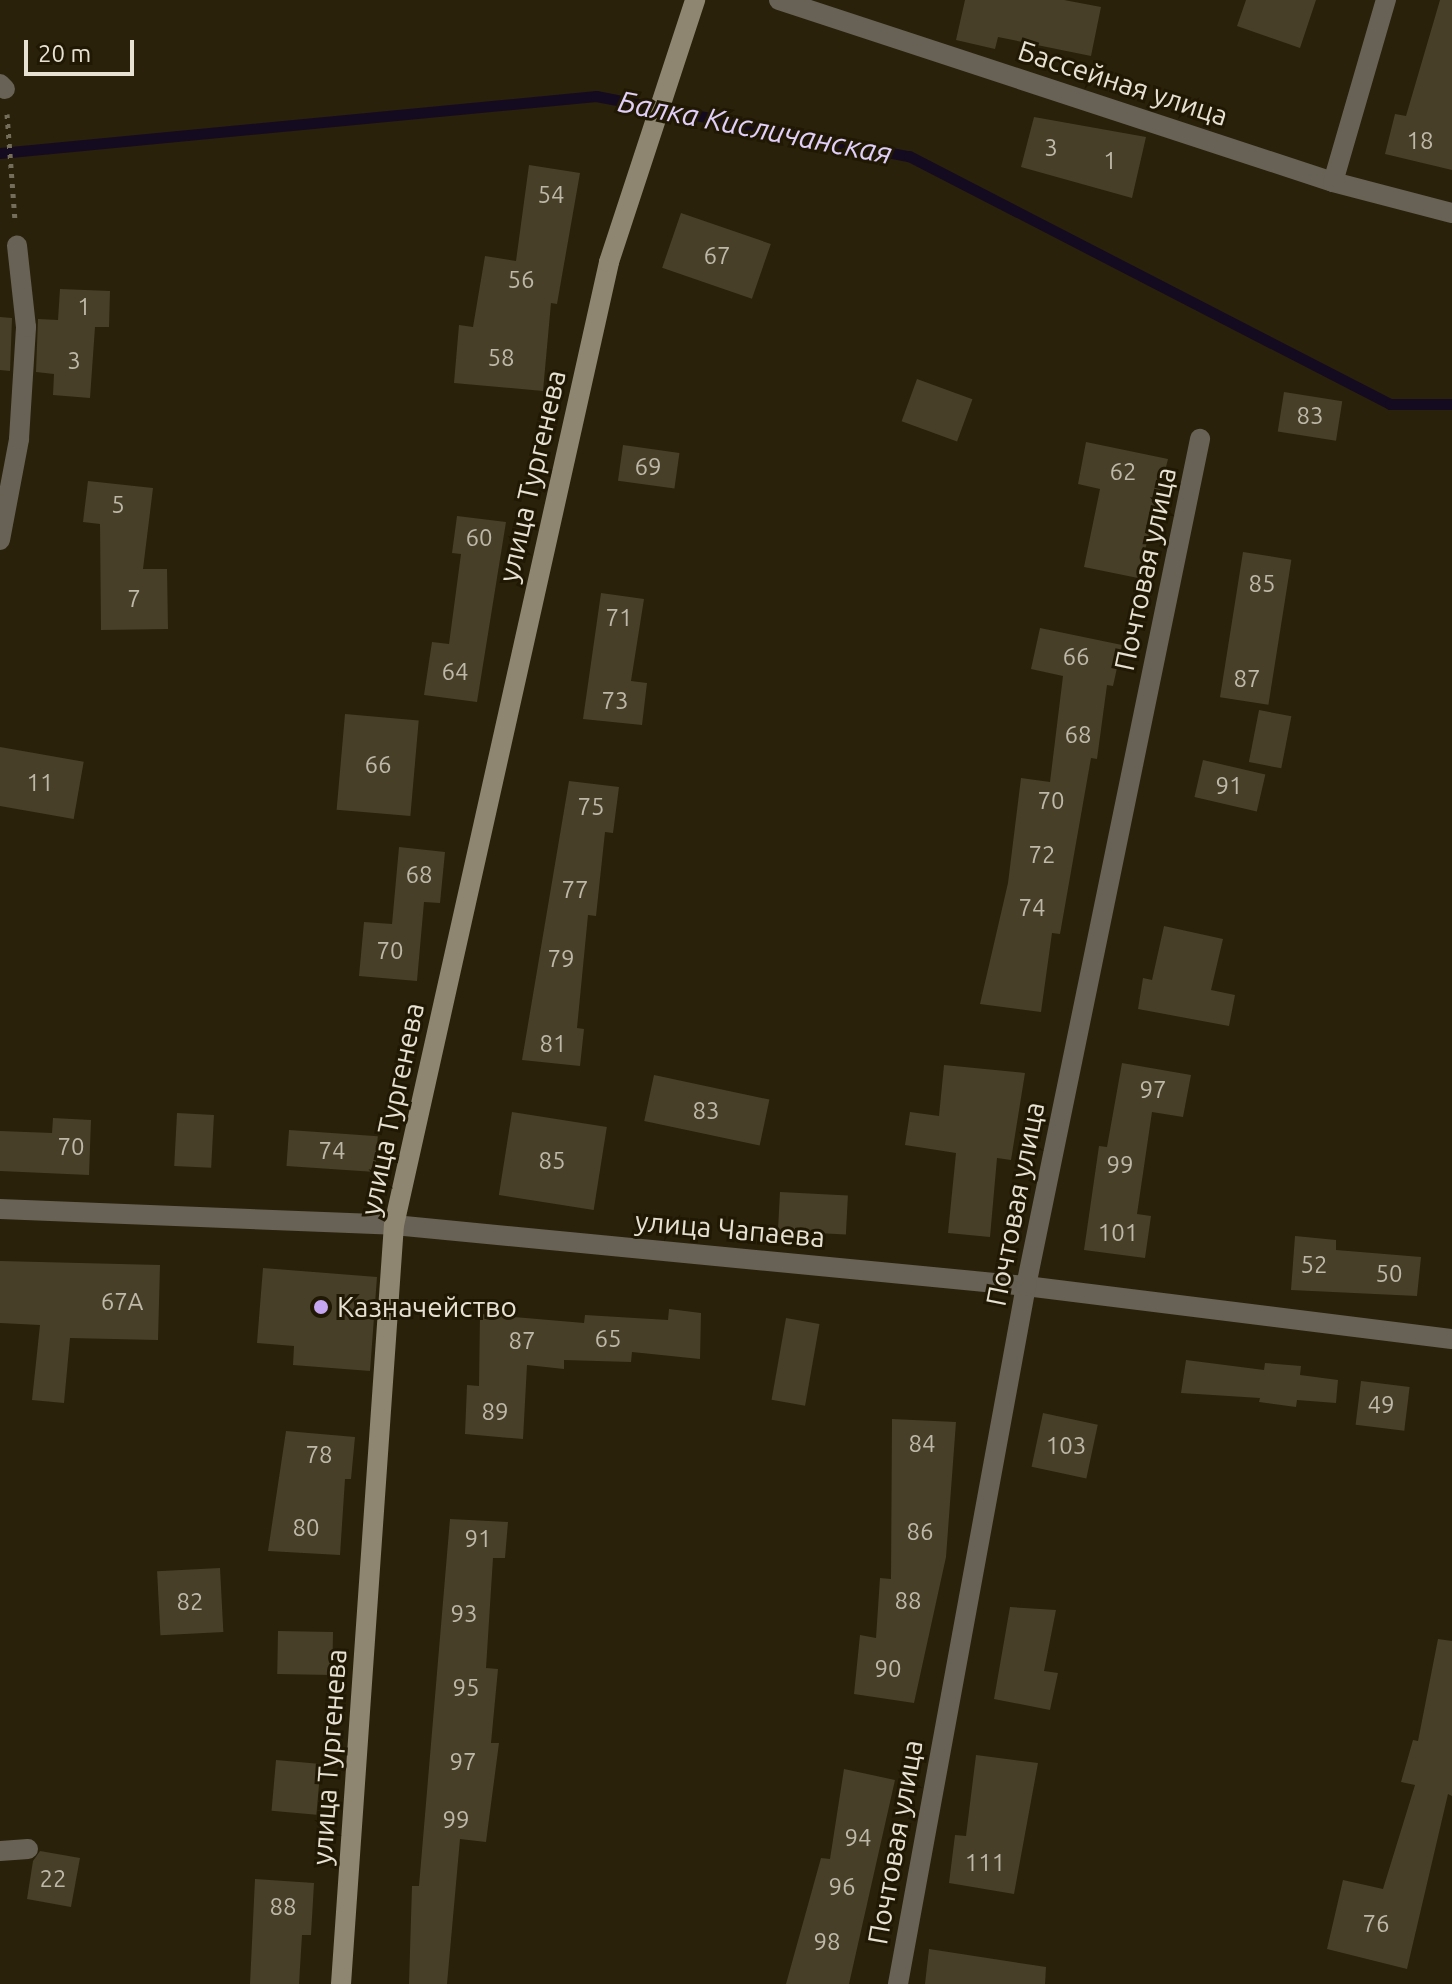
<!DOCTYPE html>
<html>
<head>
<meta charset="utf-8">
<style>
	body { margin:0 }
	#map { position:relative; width:1452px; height:1984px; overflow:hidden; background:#2a210b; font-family:Ubuntu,sans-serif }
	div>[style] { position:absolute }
	.stream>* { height:11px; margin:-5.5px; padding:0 5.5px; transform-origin:5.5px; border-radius:5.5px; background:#150b21 }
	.building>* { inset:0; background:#483f29; transform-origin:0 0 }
	.path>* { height:5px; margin-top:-2.5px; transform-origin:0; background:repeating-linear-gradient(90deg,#746d5a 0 4px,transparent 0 10px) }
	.street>* { height:20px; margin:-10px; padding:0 10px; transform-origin:10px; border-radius:10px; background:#676255 }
	.secondary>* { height:20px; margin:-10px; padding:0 10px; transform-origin:10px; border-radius:10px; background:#8e8671 }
	.dots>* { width:22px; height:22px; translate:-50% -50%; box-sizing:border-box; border:4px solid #201803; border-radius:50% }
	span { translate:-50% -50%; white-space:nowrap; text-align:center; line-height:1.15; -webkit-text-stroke:6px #201803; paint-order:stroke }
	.number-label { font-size:24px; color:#beb8a8 }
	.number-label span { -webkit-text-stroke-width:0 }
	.street-label { font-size:28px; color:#e6e1d3 }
	.poi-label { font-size:28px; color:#e6e1d3 }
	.left { translate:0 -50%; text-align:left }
	.water-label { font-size:30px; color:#e1cffa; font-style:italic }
	.scale { position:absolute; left:24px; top:40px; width:110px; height:36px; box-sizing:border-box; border:4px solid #e6e1d3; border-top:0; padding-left:10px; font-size:24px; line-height:28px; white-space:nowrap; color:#e6e1d3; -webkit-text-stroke:6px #201803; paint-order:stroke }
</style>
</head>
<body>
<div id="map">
	<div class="stream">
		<div style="left:0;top:153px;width:599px;rotate:-5.46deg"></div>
		<div style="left:596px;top:96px;width:319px;rotate:10.9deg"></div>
		<div style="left:909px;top:156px;width:541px;rotate:27.28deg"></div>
		<div style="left:1390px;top:404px;width:62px"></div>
	</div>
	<div class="building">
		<div style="clip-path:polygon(965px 0,1064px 0,1101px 7px,1091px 56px,998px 37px,995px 49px,956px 40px)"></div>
		<div style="clip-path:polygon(1246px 0,1316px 0,1300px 48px,1237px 26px)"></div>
		<div style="clip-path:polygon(1440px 0,1452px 0,1452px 170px,1385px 154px,1395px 114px,1406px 116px)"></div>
		<div style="clip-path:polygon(1034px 117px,1146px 137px,1132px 198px,1021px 167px)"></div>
		<div style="clip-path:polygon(529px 165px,580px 173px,557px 304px,551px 303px,543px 391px,454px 383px,459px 325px,473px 327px,485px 256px,516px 261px)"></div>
		<div style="left:681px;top:213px;width:95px;height:58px;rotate:19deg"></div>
		<div style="clip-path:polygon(60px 289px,110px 291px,109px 327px,95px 327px,90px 398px,53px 395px,54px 374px,36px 372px,38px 319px,58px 320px)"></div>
		<div style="clip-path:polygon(0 317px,12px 318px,10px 371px,0 370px)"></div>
		<div style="left:917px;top:379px;width:59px;height:45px;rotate:20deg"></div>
		<div style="left:1284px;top:392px;width:59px;height:40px;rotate:9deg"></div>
		<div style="clip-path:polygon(1086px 442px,1168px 459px,1138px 578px,1084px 567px,1100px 489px,1078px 484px)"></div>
		<div style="left:623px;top:445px;width:57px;height:36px;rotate:8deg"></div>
		<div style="clip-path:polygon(88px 481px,153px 488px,143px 569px,167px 569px,168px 629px,101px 630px,100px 524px,83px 522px)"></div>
		<div style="clip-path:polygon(457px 516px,506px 522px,477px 702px,424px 695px,432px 642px,449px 644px,461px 554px,452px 553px)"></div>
		<div style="left:1243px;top:552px;width:49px;height:147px;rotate:9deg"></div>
		<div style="clip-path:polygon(601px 593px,644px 599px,631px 681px,647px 683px,642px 725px,583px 719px)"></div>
		<div style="clip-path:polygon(1040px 628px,1122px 645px,1113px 686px,1107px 685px,1097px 759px,1091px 758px,1060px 934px,1052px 933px,1041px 1012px,980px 1004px,1008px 883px,1021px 778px,1050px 782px,1063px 676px,1031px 669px)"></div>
		<div style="left:1259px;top:710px;width:33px;height:53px;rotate:11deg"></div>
		<div style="left:345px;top:714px;width:74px;height:96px;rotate:5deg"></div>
		<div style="left:0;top:747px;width:85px;height:58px;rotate:10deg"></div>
		<div style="left:1203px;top:760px;width:64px;height:38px;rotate:13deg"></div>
		<div style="clip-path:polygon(569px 781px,619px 787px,613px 833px,605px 832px,596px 916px,588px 915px,577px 1028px,584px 1029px,580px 1066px,522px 1060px)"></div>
		<div style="clip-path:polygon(399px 847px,445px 852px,440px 903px,424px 902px,417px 981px,359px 976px,364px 922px,392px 924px)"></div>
		<div style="clip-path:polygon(1164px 926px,1223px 939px,1211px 990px,1235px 995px,1229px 1026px,1138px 1009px,1143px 978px,1152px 980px)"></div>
		<div style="clip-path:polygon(1122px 1063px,1191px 1075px,1183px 1117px,1152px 1112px,1137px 1214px,1151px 1216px,1145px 1258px,1084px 1250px,1099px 1146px,1107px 1147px)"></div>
		<div style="clip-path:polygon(944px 1065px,1025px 1073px,1011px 1160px,997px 1158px,990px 1237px,948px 1233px,956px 1153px,905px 1145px,910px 1112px,939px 1116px)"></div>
		<div style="left:654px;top:1075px;width:118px;height:47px;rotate:12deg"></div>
		<div style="left:512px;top:1112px;width:96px;height:84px;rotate:9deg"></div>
		<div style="left:177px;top:1113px;width:37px;height:53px;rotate:3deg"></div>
		<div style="clip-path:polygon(53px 1118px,91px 1120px,89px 1175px,0 1171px,0 1131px,52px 1133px)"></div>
		<div style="left:289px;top:1130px;width:89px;height:36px;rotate:4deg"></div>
		<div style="left:780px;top:1192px;width:68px;height:39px;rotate:3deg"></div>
		<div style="clip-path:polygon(1295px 1236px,1336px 1240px,1336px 1250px,1421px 1257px,1417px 1296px,1291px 1290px)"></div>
		<div style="clip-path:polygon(0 1261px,160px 1265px,158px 1340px,70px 1338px,64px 1403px,32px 1400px,40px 1325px,0 1323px)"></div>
		<div style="clip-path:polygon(263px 1268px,377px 1277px,370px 1371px,293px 1365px,294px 1346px,257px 1343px)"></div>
		<div style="clip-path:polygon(669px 1309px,701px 1313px,700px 1359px,632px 1352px,631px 1362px,564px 1360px,564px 1369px,527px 1365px,523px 1439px,465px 1434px,467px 1385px,479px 1386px,480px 1314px,584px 1323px,585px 1315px,668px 1320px)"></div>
		<div style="left:786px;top:1318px;width:34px;height:83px;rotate:10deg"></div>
		<div style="clip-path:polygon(1186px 1360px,1264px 1370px,1265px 1363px,1301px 1366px,1300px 1375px,1338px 1380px,1336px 1403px,1297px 1400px,1296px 1407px,1259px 1402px,1260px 1398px,1181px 1393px)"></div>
		<div style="left:1361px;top:1381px;width:49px;height:44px;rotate:7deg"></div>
		<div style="left:1043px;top:1413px;width:56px;height:55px;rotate:12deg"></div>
		<div style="clip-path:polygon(892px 1419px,956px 1422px,946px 1557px,914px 1703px,854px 1694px,860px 1635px,876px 1638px,880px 1578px,891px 1579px)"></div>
		<div style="clip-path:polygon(286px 1431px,355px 1437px,351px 1479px,345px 1479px,340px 1555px,268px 1551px)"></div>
		<div style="clip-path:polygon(450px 1519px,508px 1522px,505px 1558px,493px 1558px,486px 1668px,498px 1669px,491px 1743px,499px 1743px,486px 1842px,460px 1839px,447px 1984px,409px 1984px,412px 1886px,419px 1886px)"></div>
		<div style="left:220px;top:1568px;width:64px;height:63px;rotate:87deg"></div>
		<div style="clip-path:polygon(1010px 1607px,1056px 1610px,1044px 1671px,1058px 1673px,1050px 1710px,994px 1699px)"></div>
		<div style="left:278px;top:1631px;width:55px;height:43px;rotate:1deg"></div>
		<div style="clip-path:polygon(1438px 1639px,1452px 1641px,1452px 1796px,1448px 1794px,1407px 1969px,1327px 1949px,1343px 1880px,1383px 1889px,1415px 1785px,1401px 1782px,1413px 1740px,1418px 1741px)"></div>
		<div style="clip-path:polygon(976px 1755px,1038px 1763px,1014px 1894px,949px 1883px,955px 1835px,966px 1836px)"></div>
		<div style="left:276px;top:1760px;width:45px;height:51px;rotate:5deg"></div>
		<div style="clip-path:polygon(844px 1769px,895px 1780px,849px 1984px,786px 1984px,821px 1858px,830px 1859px)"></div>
		<div style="clip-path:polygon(40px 1851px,80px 1858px,71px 1907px,27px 1899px,33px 1861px)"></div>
		<div style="clip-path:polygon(255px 1879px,314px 1883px,311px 1935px,302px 1935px,299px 1984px,250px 1984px)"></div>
		<div style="clip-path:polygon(929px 1949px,1046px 1967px,1045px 1984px,925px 1984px)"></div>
	</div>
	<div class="path">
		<div style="left:7px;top:114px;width:106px;rotate:85.7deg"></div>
	</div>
	<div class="street">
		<div style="left:779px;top:0;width:583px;rotate:18.19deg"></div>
		<div style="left:1333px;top:182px;width:123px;rotate:14.6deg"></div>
		<div style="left:0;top:84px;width:7px;rotate:45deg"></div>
		<div style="left:1333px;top:182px;width:190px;rotate:-73.8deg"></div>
		<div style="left:0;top:540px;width:103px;rotate:-79.3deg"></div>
		<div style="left:19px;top:439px;width:112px;rotate:-86.4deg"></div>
		<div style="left:26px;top:327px;width:82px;rotate:-96.3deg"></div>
		<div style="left:0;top:1209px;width:394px;rotate:2.3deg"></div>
		<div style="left:394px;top:1225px;width:635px;rotate:5.51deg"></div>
		<div style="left:1026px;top:1286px;width:429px;rotate:7.1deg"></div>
		<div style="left:0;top:1851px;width:28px;rotate:-4deg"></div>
		<div style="left:898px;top:1984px;width:710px;rotate:-79.61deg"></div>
		<div style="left:1026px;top:1286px;width:865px;rotate:-78.39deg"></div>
	</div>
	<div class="secondary">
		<div style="left:341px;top:1984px;width:761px;rotate:-86.01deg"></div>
		<div style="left:394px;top:1225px;width:987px;rotate:-77.41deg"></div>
		<div style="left:609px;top:262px;width:276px;rotate:-71.8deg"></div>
	</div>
	<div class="dots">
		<div style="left:321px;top:1307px;background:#c6a6f0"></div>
	</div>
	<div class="number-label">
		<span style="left:1420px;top:141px">18</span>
		<span style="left:1051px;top:148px">3</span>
		<span style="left:1110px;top:161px">1</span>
		<span style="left:551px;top:195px">54</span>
		<span style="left:717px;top:256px">67</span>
		<span style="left:521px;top:280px">56</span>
		<span style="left:84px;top:307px">1</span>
		<span style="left:501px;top:358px">58</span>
		<span style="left:74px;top:361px">3</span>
		<span style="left:1310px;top:416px">83</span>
		<span style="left:648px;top:467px">69</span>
		<span style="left:1123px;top:472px">62</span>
		<span style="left:118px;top:505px">5</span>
		<span style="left:479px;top:538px">60</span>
		<span style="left:1262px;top:584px">85</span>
		<span style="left:134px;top:599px">7</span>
		<span style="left:619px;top:618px">71</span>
		<span style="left:1076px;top:657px">66</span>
		<span style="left:455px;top:672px">64</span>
		<span style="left:1247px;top:679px">87</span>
		<span style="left:615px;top:701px">73</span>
		<span style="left:1078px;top:735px">68</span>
		<span style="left:378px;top:765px">66</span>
		<span style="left:40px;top:783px">11</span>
		<span style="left:1229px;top:786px">91</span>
		<span style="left:1051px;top:801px">70</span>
		<span style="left:591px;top:807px">75</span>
		<span style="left:1042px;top:855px">72</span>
		<span style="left:419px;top:875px">68</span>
		<span style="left:575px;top:890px">77</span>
		<span style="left:1032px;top:908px">74</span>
		<span style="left:390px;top:951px">70</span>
		<span style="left:561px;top:959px">79</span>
		<span style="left:553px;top:1044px">81</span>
		<span style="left:1153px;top:1090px">97</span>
		<span style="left:706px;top:1111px">83</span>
		<span style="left:71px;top:1147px">70</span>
		<span style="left:332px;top:1151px">74</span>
		<span style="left:552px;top:1161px">85</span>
		<span style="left:1120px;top:1165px">99</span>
		<span style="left:1118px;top:1233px">101</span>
		<span style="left:1314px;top:1265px">52</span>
		<span style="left:1389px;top:1274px">50</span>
		<span style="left:122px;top:1302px">67А</span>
		<span style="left:608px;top:1339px">65</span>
		<span style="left:522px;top:1341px">87</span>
		<span style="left:1381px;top:1405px">49</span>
		<span style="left:495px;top:1412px">89</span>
		<span style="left:922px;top:1444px">84</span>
		<span style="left:1066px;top:1446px">103</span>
		<span style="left:319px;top:1455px">78</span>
		<span style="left:306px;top:1528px">80</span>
		<span style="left:920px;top:1532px">86</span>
		<span style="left:478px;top:1539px">91</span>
		<span style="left:908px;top:1601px">88</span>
		<span style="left:190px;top:1602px">82</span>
		<span style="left:464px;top:1614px">93</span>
		<span style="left:888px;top:1669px">90</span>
		<span style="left:466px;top:1688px">95</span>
		<span style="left:463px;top:1762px">97</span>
		<span style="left:456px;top:1820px">99</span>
		<span style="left:858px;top:1838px">94</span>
		<span style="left:985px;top:1863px">111</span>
		<span style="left:53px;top:1879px">22</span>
		<span style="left:842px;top:1887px">96</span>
		<span style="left:283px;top:1907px">88</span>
		<span style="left:1376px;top:1924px">76</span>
		<span style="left:827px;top:1942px">98</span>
	</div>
	<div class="street-label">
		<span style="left:1123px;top:83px;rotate:18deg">Бассейная улица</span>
		<span style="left:532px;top:476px;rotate:-77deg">улица Тургенева</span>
		<span style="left:1145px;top:569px;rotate:-78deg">Почтовая улица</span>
		<span style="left:392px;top:1109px;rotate:-78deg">улица Тургенева</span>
		<span style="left:1015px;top:1204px;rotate:-79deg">Почтовая улица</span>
		<span style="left:730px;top:1229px;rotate:5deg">улица Чапаева</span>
		<span style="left:329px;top:1757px;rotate:-86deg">улица Тургенева</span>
		<span style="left:895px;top:1842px;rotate:-80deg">Почтовая улица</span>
	</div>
	<div class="poi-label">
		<span class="left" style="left:337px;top:1307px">Казначейство</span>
	</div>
	<div class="water-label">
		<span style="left:755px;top:127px;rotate:11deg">Балка Кисличанская</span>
	</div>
	<div class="scale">20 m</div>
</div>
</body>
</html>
